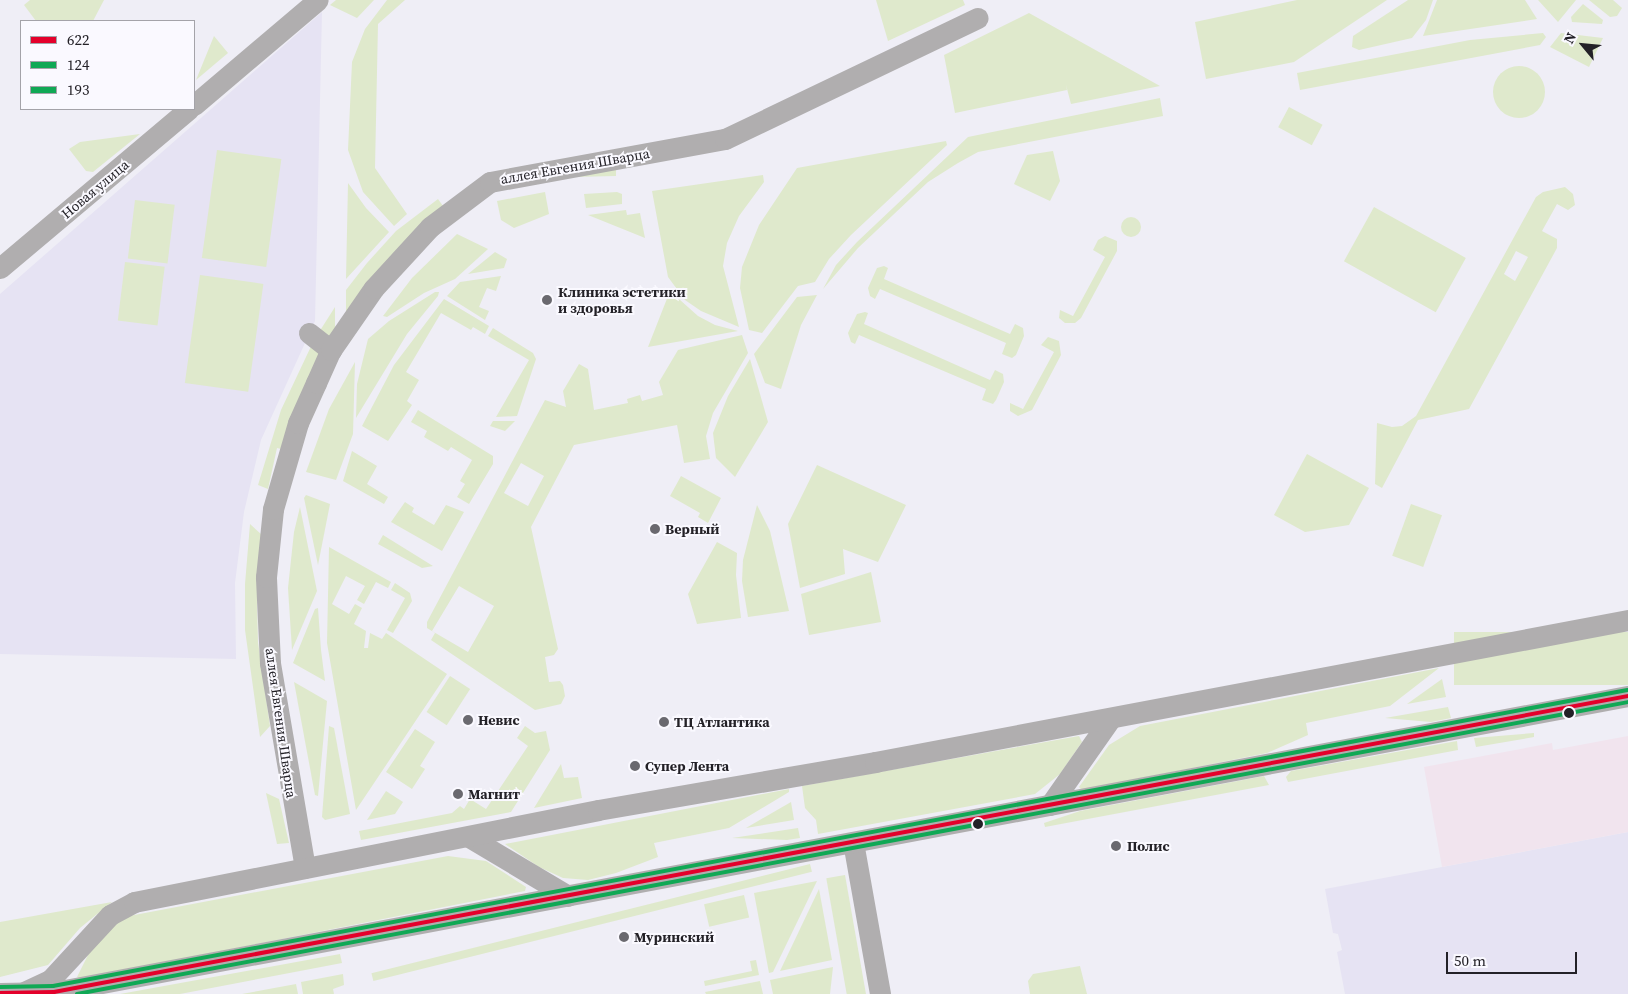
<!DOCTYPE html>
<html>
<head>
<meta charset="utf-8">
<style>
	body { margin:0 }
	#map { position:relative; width:1628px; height:994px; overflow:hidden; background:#efeef6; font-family:"Source Serif 4",serif }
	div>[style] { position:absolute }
	.built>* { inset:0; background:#e6e3f3 }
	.medical>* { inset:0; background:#f1e4ee }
	.green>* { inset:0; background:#dfe9cc; transform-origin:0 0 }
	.round { border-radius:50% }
	.minor>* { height:21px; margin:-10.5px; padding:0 10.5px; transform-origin:10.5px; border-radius:10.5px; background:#b0aeaf }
	.bus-1>* { height:4px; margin:-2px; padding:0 2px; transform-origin:2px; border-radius:2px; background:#e4002b }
	.bus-2>* { height:4px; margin:-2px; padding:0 2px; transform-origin:2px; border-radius:2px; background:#10a855 }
	.bus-3>* { height:4px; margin:-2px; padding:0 2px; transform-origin:2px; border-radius:2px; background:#10a855 }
	.dots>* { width:14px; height:14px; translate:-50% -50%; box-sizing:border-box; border:2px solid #faf9ff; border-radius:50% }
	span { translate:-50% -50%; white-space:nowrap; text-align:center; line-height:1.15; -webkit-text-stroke:4px #faf9ff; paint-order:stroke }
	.street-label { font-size:14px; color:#232127 }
	.poi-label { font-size:14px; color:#232127; font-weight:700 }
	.left { translate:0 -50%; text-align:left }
	.legend { position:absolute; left:20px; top:20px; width:175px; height:90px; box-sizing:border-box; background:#faf9ff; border:1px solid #a4a3a9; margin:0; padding:6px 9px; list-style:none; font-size:15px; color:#232127 }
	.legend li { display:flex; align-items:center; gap:10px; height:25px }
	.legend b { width:25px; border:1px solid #a4a3a9 }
	.north { position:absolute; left:1558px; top:20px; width:50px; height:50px; -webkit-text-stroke:4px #faf9ff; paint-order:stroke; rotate:298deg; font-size:14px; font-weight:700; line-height:20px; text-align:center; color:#232127 }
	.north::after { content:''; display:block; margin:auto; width:18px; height:22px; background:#232127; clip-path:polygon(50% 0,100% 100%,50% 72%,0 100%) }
	.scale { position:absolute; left:1446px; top:952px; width:131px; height:22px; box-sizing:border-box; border:2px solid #232127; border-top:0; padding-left:6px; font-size:15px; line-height:18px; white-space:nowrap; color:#232127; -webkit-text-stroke:4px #faf9ff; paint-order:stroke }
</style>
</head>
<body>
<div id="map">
	<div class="built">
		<div style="clip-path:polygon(322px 12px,315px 321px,261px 440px,244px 512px,235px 583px,236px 659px,0 654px,0 294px)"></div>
		<div style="clip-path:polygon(1628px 832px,1628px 994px,1345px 994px,1337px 952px,1342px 950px,1338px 934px,1333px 933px,1325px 889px)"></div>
	</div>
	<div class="medical">
		<div style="clip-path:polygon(1628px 736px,1628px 832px,1442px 867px,1424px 767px,1552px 743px,1553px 750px)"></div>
	</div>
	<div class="green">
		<div style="clip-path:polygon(30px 0,104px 0,93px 21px,36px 21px,24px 5px)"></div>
		<div style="clip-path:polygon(336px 0,374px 0,357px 18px,330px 5px)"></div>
		<div style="clip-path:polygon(387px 0,405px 0,378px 24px,375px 168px,407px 214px,394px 226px,363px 192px,348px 150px,352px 62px,365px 29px)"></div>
		<div style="clip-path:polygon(876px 0,963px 0,965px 5px,888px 41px)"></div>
		<div style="clip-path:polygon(1297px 0,1387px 0,1294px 62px,1206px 79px,1195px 22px)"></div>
		<div style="clip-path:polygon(1408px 0,1433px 0,1426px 20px,1412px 38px,1359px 50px,1352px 47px,1353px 36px)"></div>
		<div style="clip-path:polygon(1437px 0,1525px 0,1537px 19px,1423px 36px)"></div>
		<div style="clip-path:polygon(1538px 0,1576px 0,1558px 22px)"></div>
		<div style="clip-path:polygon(1589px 0,1613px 0,1622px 8px,1617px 16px,1610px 17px)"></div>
		<div style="clip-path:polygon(1583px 4px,1603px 20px,1602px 24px,1572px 22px,1571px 17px)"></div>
		<div style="clip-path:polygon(1029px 13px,1160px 86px,1071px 104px,1066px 85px,1067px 90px,955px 113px,944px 55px)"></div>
		<div style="clip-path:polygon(1543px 33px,1546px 37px,1540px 45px,1300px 90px,1297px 73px,1470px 40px)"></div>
		<div style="clip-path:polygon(1561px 33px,1603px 38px,1589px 67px,1550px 47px)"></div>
		<div style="clip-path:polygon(214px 36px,228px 53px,196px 80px)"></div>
		<div class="round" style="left:1493px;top:66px;width:52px;height:52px"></div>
		<div style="clip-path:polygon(1160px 98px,1163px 116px,978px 152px,958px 163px,928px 182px,858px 248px,823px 289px,836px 265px,857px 242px,968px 137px)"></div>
		<div style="left:1289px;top:107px;width:38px;height:23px;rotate:28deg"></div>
		<div style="clip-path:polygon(140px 134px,93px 172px,86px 171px,69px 149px,80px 142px)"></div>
		<div style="clip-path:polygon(946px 141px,947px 145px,851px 235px,829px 259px,815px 282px,798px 286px,762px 333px,749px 330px,740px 288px,742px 267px,759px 225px,797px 168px)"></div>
		<div style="left:217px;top:150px;width:65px;height:109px;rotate:8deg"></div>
		<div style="clip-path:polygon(1053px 151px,1060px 181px,1050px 201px,1014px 184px,1027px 155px)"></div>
		<div style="clip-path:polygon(616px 166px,616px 176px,574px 177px,574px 174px)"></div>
		<div style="clip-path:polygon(763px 175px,764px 182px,739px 216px,727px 243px,723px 266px,739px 327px,701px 311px,685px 300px,668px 277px,652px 191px)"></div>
		<div style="clip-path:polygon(348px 183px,366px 208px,389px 232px,346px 279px)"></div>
		<div style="clip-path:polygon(evenodd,1565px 187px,1573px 194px,1575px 205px,1568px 210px,1557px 204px,1542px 231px,1557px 239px,1557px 248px,1469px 409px,1418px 420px,1382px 488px,1375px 484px,1377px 423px,1392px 427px,1402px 426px,1416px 416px,1536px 197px,1543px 192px,1565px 187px,1516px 251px,1528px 257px,1515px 281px,1504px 274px,1516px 251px)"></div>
		<div style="clip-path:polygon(545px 192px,549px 214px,514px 228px,501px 220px,497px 201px)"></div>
		<div style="clip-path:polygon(617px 192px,622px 194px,622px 204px,586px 208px,584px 194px)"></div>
		<div style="clip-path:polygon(438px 199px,443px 206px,346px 314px,346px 290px,367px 263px,396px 231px)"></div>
		<div style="left:135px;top:200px;width:40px;height:59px;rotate:7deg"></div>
		<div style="left:1374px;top:207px;width:105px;height:62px;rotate:29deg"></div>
		<div style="clip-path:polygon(626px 210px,627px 215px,640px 213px,645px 238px,588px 215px)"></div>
		<div class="round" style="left:1121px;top:217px;width:20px;height:20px"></div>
		<div style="clip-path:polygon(457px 234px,488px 249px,455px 279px,424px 293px,387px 317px,383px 316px,412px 278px)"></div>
		<div style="clip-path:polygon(1105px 236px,1117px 241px,1117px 251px,1081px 318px,1075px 323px,1065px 323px,1059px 318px,1060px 310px,1073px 316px,1105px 257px,1093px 250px,1098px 240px)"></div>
		<div style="clip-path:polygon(495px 252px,507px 259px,504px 268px,468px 274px)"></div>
		<div style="left:125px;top:262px;width:40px;height:59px;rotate:7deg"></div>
		<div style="clip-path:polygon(884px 266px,888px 268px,884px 279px,1010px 334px,1015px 324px,1023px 328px,1024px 336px,1016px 355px,1012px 358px,1002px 354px,1006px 343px,880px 289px,875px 299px,870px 296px,868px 288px,877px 268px)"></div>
		<div style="left:200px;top:275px;width:64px;height:109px;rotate:8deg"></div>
		<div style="clip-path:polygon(501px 276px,496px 291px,487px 288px,479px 307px,489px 311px,485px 320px,447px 296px,460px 282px)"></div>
		<div style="clip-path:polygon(670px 291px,698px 316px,715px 325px,738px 331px,648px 347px)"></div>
		<div style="clip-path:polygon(435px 292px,439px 292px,438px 296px,407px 334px,356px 418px,357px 384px,368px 339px,389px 321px)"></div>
		<div style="clip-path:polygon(817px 295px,801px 325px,781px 389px,765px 383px,754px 354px,797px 297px)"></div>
		<div style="clip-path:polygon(444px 299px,489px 326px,485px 334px,473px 327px,471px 330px,441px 313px,406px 372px,419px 380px,407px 401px,412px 405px,388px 441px,362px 426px,394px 365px)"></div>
		<div style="clip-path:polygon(335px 307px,335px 331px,281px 449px,277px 448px,268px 489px,258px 485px,281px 410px,314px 340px)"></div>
		<div style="clip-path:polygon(865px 312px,868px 313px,864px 324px,990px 380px,995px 370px,1003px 374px,1004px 382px,996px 400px,993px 404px,982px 400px,986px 389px,859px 335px,855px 344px,851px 342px,848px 333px,857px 314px)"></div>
		<div style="clip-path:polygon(493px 328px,533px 353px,536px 359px,517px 416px,496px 417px,529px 360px,488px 336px)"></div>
		<div style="clip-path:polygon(evenodd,742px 335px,748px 353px,713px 413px,706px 436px,710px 459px,684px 463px,677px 425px,574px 445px,531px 527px,558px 649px,554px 655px,545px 657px,549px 682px,560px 681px,563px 685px,565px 696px,561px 704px,535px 710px,431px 640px,435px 633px,427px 628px,427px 622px,545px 400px,566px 407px,563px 391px,579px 364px,588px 369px,594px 410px,628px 403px,627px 399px,640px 395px,642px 401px,663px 395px,659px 382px,678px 350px,742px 335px,521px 463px,544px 476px,528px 506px,504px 493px,521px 463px,742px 335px,459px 586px,494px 606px,468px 652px,432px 631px,459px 586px)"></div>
		<div style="clip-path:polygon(1048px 337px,1059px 341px,1061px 355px,1032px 410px,1018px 416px,1010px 411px,1010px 403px,1023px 409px,1054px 352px,1041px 345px)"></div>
		<div style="clip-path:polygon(750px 359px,768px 422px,735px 477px,716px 458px,713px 433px,728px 396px)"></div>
		<div style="clip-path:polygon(355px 362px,353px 434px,336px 480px,306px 472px,329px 409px)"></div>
		<div style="clip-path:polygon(418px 410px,493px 456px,493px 464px,469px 504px,457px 497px,465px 484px,460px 481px,472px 460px,451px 447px,448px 451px,424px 437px,427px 431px,411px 422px)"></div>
		<div style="clip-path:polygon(493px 421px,515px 421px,505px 431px,490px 426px)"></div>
		<div style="clip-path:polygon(352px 451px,377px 466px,367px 484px,388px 497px,384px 504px,343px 481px)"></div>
		<div style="clip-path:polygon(1307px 454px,1369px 488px,1349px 525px,1305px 532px,1274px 515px)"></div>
		<div style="clip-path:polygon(817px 465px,906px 505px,878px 562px,843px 549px,845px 574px,800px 588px,788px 524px)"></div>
		<div style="clip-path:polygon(681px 476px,721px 498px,708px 523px,698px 517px,700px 513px,670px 496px)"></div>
		<div style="clip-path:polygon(306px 495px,330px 504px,318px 565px,304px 498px)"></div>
		<div style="clip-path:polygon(405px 502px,414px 508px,412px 512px,434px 525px,446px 505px,464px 512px,442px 551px,391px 522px)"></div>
		<div style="left:1411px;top:504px;width:33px;height:55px;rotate:20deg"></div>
		<div style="clip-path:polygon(757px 505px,770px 531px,789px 611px,748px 617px,742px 581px,743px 560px)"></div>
		<div style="clip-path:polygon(300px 507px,317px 591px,292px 650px,288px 588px,294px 532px)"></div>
		<div style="clip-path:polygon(250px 524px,262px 535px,257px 601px,258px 642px,270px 726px,260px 737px,245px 630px,245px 584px)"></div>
		<div style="clip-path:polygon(383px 535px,433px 566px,422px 568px,378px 544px)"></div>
		<div style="clip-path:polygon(717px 542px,737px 553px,736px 575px,741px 618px,697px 624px,688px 594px)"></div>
		<div style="clip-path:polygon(329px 547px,391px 582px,388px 588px,376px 582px,364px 604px,357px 600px,365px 586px,346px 576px,332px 604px,349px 614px,355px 604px,362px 608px,354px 624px,366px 631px,364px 648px,368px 648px,370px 633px,382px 639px,386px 633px,447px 674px,356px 810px,327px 643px)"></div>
		<div style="clip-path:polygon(871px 572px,881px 622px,809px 635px,801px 594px)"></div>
		<div style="clip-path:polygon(395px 583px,410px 593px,412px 601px,393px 633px,387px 630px,405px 598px,391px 590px)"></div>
		<div style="clip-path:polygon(318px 608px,321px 650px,325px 681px,293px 663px,315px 609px)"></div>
		<div style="left:1628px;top:632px;width:53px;height:174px;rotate:90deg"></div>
		<div style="clip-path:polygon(1439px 668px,1390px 706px,1306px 723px,1308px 735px,1267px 753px,1082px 790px,1079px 787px,1109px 745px,1140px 726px)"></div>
		<div style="left:450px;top:676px;width:24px;height:43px;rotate:33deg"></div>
		<div style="clip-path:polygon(1442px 679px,1446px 697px,1407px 704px)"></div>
		<div style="clip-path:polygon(294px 682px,327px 701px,318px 796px,315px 795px)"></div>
		<div style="clip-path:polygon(1448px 707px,1451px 718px,1431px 722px,1385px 718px)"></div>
		<div style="clip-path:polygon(329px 726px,334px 728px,350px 814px,325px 820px,322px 817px)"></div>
		<div style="clip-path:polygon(525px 726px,535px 733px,546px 731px,550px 750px,511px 812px,361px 840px,359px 831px,452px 813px,460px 806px,464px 809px,470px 799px,486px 809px,528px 746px,517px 738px)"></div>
		<div style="clip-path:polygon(415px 729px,435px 742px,420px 766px,425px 769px,412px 789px,386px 772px)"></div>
		<div style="clip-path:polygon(1534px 733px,1534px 737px,1476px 747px,1474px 738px)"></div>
		<div style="clip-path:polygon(1079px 736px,1082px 742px,1060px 774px,1035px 794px,818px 834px,816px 820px,805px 808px,802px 786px)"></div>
		<div style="clip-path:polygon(1457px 741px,1458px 750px,1288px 782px,1286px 777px,1291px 771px)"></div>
		<div style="clip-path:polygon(561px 764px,564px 778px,578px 777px,582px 798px,534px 808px)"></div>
		<div style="clip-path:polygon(1264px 776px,1269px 785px,1045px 827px,1044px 823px,1080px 811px)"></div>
		<div style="clip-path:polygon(789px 789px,789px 792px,729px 828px,654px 843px,658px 857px,616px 873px,588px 880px,563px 878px,539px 867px,505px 844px)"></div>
		<div style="clip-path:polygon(386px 791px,403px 802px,395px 814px,367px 820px)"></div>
		<div style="clip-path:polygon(266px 793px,279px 799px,289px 843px,277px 844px)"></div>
		<div style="clip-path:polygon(791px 802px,794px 820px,746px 828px)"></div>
		<div style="clip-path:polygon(798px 828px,800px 838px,787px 840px,732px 838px)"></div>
		<div style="clip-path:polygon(448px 856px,486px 861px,526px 887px,525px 891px,80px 979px,77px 977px,91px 949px,115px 924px,129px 916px)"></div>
		<div style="left:810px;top:864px;width:8px;height:452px;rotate:76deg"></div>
		<div style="left:845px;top:875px;width:121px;height:19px;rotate:80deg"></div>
		<div style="clip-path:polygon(817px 881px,773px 972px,769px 973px,754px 893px)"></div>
		<div style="clip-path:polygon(819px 889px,832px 960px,780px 971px)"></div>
		<div style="left:744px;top:895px;width:23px;height:41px;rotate:77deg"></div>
		<div style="clip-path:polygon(112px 902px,80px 928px,48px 965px,0 977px,0 922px)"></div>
		<div style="clip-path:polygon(340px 954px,342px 963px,180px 994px,120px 994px)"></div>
		<div style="clip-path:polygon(756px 960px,759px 975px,705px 986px,704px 981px,752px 971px,750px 961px)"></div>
		<div style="clip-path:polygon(1080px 966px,1087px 994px,1030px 994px,1028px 981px,1033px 974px)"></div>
		<div style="clip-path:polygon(833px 967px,830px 994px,773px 994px,770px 980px)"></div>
		<div style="clip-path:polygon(343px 974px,344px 985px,333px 989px,334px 994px,303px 994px,301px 982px)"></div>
		<div style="clip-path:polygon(760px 981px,763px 994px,706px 994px,705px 992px)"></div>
		<div style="clip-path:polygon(296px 984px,298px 994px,242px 994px)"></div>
	</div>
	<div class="minor">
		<div style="left:194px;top:105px;width:162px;rotate:-40.3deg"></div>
		<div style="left:0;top:268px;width:247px;rotate:-40.1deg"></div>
		<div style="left:309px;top:333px;width:28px;rotate:38deg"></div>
		<div style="left:1050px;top:805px;width:106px;rotate:-55deg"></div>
		<div style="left:469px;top:837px;width:115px;rotate:30.8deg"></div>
		<div style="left:853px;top:842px;width:154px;rotate:79.9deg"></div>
		<div style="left:305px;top:868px;width:208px;rotate:-99.7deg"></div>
		<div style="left:270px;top:663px;width:86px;rotate:-92.7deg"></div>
		<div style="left:266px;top:577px;width:68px;rotate:-84.1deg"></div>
		<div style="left:273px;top:509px;width:90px;rotate:-73.8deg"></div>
		<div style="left:298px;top:423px;width:44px;rotate:-65.8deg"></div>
		<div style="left:316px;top:383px;width:36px;rotate:-66deg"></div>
		<div style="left:331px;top:350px;width:75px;rotate:-55.3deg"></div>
		<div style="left:374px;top:288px;width:83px;rotate:-47.4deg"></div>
		<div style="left:430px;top:227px;width:75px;rotate:-36.9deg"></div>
		<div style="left:490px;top:182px;width:239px;rotate:-10.4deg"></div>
		<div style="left:725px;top:139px;width:280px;rotate:-25.6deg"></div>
		<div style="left:24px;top:992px;width:29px;rotate:-25deg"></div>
		<div style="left:50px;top:980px;width:88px;rotate:-47.3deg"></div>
		<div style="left:110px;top:915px;width:27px;rotate:-28deg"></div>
		<div style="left:134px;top:902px;width:473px;rotate:-11.2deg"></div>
		<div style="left:598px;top:810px;width:281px;rotate:-9.8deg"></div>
		<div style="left:875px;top:762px;width:766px;rotate:-10.68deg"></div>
		<div style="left:0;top:993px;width:54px;rotate:-1.1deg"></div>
		<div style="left:54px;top:992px;width:1602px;rotate:-10.65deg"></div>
	</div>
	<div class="bus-1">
		<div style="left:0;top:993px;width:54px;rotate:-1.1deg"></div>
		<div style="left:54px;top:992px;width:1602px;rotate:-10.65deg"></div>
	</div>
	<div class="bus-2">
		<div style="left:77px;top:994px;width:1578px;rotate:-10.66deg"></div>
	</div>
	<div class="bus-3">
		<div style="left:0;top:987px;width:53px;rotate:-1.1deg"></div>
		<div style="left:53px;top:986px;width:1602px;rotate:-10.65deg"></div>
	</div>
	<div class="dots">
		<div style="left:547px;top:300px;background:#6a696f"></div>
		<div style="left:655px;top:529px;background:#6a696f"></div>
		<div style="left:1569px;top:713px;background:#232127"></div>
		<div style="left:468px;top:720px;background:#6a696f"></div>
		<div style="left:664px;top:722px;background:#6a696f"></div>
		<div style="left:635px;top:766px;background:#6a696f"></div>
		<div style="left:458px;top:794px;background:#6a696f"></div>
		<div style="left:978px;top:824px;background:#232127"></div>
		<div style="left:1116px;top:846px;background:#6a696f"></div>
		<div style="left:624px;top:937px;background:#6a696f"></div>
	</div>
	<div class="street-label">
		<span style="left:575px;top:166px;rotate:-10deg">аллея Евгения Шварца</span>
		<span style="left:95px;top:189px;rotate:-40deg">Новая улица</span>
		<span style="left:281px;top:723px;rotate:82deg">аллея Евгения Шварца</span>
	</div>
	<div class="poi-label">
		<span class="left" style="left:558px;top:300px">Клиника эстетики<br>и здоровья</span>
		<span class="left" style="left:665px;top:529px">Верный</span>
		<span class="left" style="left:478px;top:720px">Невис</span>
		<span class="left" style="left:674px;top:722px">ТЦ Атлантика</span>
		<span class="left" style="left:645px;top:766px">Супер Лента</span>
		<span class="left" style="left:468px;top:794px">Магнит</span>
		<span class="left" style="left:1127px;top:846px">Полис</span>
		<span class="left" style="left:634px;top:937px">Муринский</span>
	</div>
	<ul class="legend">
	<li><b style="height:6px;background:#e4002b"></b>622</li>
	<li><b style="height:6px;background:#10a855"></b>124</li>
	<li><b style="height:6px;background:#10a855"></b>193</li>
	</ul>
	<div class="north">N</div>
	<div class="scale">50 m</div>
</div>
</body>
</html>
